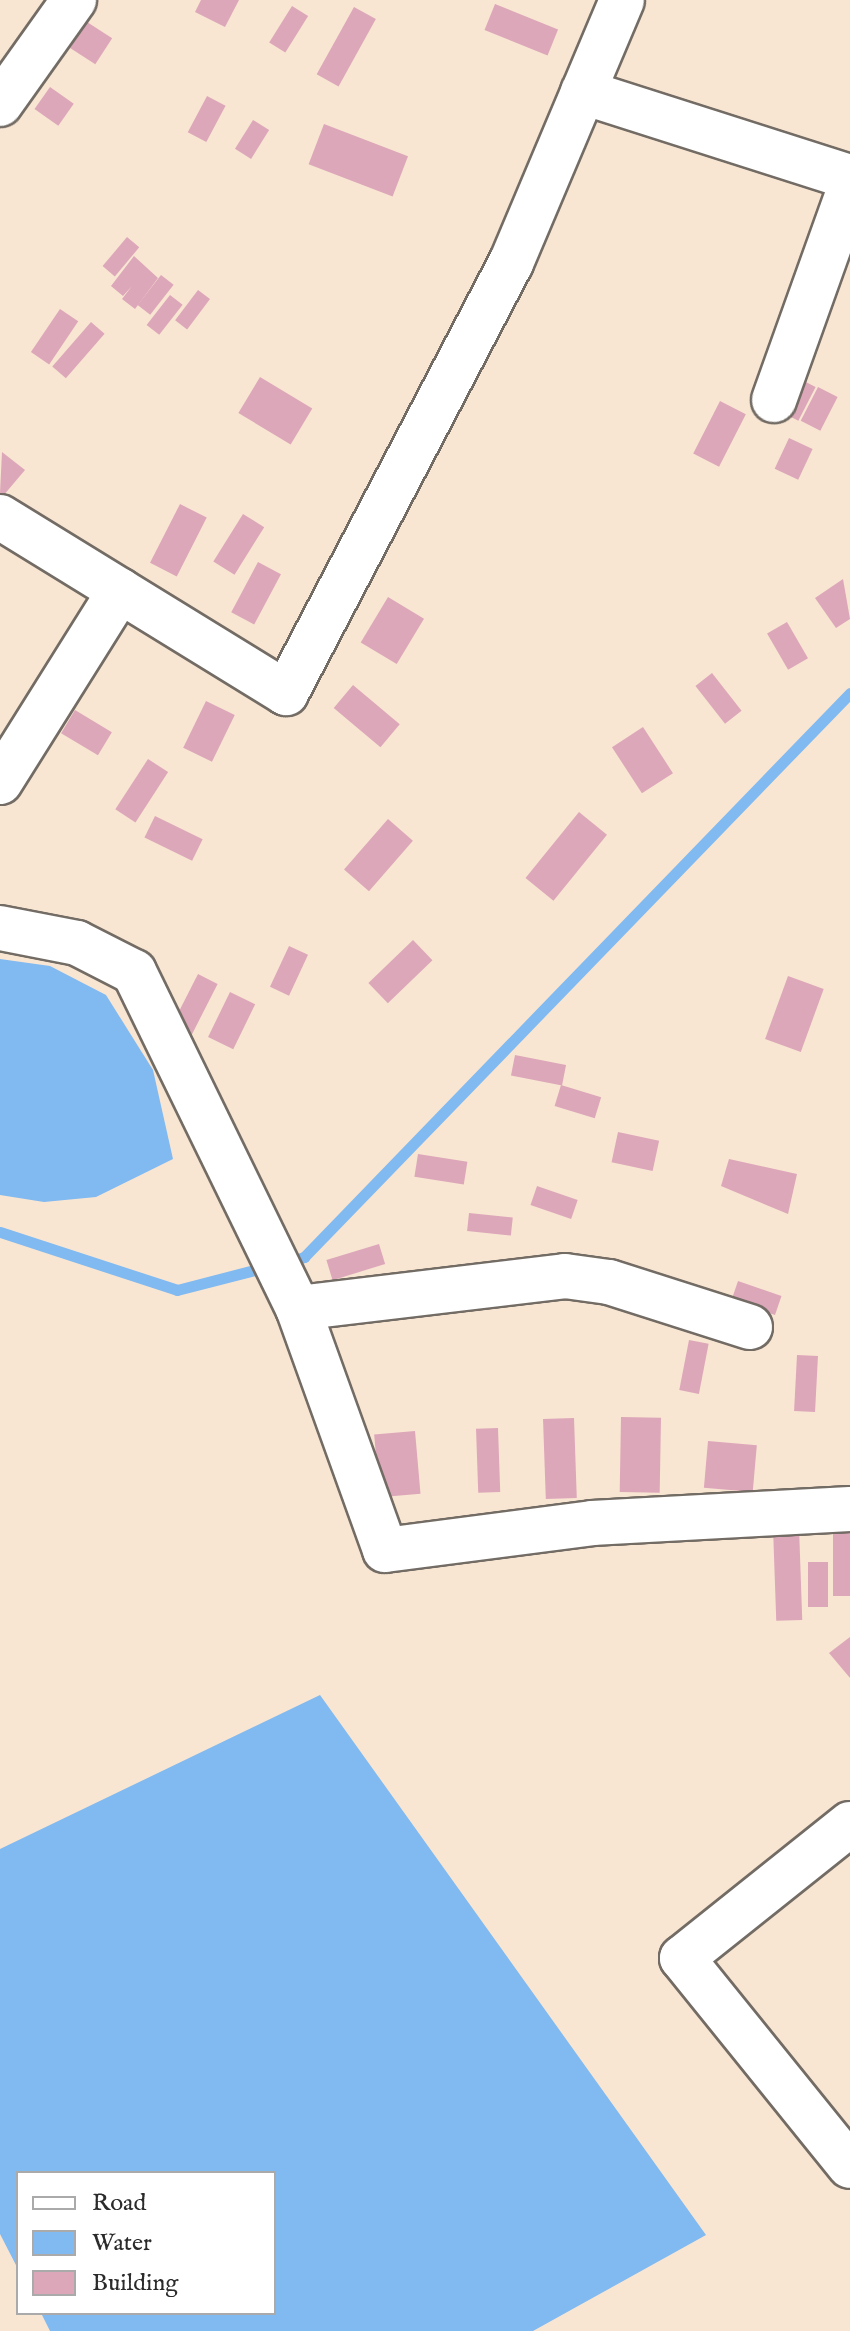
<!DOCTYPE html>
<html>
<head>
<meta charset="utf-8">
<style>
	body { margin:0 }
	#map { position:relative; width:850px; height:2331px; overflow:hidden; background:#f8e6d2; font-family:"IM FELL English",serif }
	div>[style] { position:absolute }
	.water>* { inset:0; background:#81b9f1 }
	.stream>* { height:11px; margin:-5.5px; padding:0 5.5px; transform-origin:5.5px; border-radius:5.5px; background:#81b9f1 }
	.building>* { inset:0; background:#dda7ba; transform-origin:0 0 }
	.roads { filter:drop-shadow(2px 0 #736c65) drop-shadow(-2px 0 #736c65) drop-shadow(0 2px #736c65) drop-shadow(0 -2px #736c65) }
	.minor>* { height:44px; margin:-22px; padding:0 22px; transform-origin:22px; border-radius:22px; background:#fff }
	span { translate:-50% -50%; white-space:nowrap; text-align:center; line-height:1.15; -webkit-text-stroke:6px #fff; paint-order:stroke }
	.legend { position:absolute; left:16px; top:2171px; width:260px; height:144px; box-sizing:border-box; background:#fff; border:2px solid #aaa; margin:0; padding:10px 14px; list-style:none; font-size:24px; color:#2b2b2b }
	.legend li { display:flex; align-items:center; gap:16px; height:40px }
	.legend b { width:40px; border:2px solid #aaa }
</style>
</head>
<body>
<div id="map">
	<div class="water">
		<div style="clip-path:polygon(0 959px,50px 966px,106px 995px,153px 1070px,173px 1159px,96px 1197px,44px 1202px,0 1195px)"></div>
		<div style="clip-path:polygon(320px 1695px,706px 2235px,533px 2331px,50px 2331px,41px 2313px,274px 2313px,274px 2173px,18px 2173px,18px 2269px,0 2234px,0 1849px)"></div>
	</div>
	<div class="stream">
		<div style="left:0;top:1232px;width:186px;rotate:18.1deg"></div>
		<div style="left:177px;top:1290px;width:96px;rotate:-14.5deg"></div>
		<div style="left:287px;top:1262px;width:18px;rotate:-16deg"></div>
		<div style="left:304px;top:1257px;width:785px;rotate:-45.93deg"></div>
	</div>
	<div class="building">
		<div style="clip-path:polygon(201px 0,239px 0,225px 27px,195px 12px)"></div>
		<div style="left:495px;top:4px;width:68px;height:28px;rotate:22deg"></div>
		<div style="left:292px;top:6px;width:19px;height:43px;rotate:32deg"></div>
		<div style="left:354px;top:7px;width:25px;height:77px;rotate:29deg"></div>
		<div style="left:87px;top:22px;width:30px;height:31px;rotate:33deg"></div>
		<div style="left:50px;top:87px;width:29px;height:27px;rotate:35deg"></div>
		<div style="left:207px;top:96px;width:21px;height:41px;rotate:28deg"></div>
		<div style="left:253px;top:120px;width:19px;height:34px;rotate:32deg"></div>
		<div style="left:324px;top:124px;width:90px;height:43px;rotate:21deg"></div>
		<div style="left:127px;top:237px;width:16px;height:38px;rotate:40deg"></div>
		<div style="clip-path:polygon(134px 256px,158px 278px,135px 309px,122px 299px,132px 286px,123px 296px,111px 286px)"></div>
		<div style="left:161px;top:275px;width:16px;height:38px;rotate:38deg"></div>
		<div style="left:198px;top:290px;width:15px;height:38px;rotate:37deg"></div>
		<div style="left:170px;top:295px;width:16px;height:38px;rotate:38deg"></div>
		<div style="left:60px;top:309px;width:22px;height:52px;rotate:34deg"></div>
		<div style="left:91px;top:322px;width:18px;height:59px;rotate:41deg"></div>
		<div style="left:260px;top:377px;width:61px;height:42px;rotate:31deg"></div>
		<div style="left:796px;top:377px;width:22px;height:38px;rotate:27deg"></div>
		<div style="left:818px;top:387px;width:22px;height:38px;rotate:27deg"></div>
		<div style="left:720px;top:401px;width:29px;height:59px;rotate:27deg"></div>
		<div style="left:789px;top:438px;width:26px;height:34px;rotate:25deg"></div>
		<div style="clip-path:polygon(2px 452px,25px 470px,3px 496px,0 493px)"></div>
		<div style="left:180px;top:504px;width:30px;height:66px;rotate:27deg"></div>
		<div style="left:243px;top:514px;width:25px;height:56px;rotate:32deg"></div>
		<div style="left:258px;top:562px;width:26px;height:57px;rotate:28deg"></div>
		<div style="clip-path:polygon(843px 579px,850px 619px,836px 628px,815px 598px)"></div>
		<div style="left:388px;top:597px;width:42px;height:53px;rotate:31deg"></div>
		<div style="left:787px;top:622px;width:42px;height:23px;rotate:60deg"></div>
		<div style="left:712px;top:673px;width:48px;height:21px;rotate:52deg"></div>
		<div style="left:353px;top:685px;width:61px;height:30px;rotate:40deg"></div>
		<div style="left:206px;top:701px;width:32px;height:52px;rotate:26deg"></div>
		<div style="left:75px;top:710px;width:43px;height:27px;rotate:31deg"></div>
		<div style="left:643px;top:727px;width:55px;height:37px;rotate:57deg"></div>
		<div style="left:148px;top:759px;width:24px;height:60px;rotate:33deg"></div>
		<div style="left:579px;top:812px;width:36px;height:85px;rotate:39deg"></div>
		<div style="left:155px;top:816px;width:53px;height:24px;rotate:26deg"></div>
		<div style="left:388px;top:819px;width:33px;height:67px;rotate:41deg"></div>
		<div style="left:413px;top:940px;width:28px;height:62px;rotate:46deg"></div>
		<div style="left:289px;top:946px;width:21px;height:45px;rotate:25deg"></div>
		<div style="left:198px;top:974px;width:22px;height:58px;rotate:27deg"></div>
		<div style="left:788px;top:976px;width:38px;height:67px;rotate:20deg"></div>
		<div style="left:230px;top:992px;width:28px;height:50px;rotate:26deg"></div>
		<div style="left:515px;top:1055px;width:52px;height:21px;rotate:11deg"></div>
		<div style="left:561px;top:1085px;width:42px;height:22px;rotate:17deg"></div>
		<div style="left:618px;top:1132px;width:42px;height:31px;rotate:12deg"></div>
		<div style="left:418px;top:1154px;width:50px;height:23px;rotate:9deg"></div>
		<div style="clip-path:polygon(729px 1159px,797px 1174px,788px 1214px,721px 1186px)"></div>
		<div style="left:537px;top:1186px;width:43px;height:20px;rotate:19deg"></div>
		<div style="left:469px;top:1213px;width:44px;height:18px;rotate:6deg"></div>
		<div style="left:379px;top:1244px;width:21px;height:55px;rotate:73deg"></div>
		<div style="left:738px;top:1281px;width:46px;height:20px;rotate:19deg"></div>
		<div style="left:689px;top:1340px;width:20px;height:51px;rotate:11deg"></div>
		<div style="left:797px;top:1355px;width:21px;height:56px;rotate:3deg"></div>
		<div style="left:621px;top:1417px;width:40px;height:75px;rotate:1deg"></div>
		<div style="left:574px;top:1418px;width:80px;height:31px;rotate:88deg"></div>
		<div style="left:498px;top:1428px;width:64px;height:22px;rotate:88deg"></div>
		<div style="left:415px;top:1431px;width:63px;height:41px;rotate:85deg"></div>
		<div style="left:708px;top:1441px;width:49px;height:47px;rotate:5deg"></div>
		<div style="left:833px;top:1523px;width:17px;height:73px"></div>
		<div style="left:799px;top:1527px;width:93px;height:26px;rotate:88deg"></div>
		<div style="left:808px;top:1562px;width:20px;height:45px"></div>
		<div style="clip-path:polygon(850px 1637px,850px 1678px,829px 1653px)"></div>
	</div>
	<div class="roads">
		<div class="minor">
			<div style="left:583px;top:92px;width:280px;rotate:17.7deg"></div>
			<div style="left:0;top:104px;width:128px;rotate:-54.6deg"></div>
			<div style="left:774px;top:400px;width:225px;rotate:-70.3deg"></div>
			<div style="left:0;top:517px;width:336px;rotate:31.6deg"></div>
			<div style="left:286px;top:693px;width:485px;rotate:-62.4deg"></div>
			<div style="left:511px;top:263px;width:285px;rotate:-67.1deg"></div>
			<div style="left:0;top:782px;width:226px;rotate:-57.9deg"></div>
			<div style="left:0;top:928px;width:78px;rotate:11deg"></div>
			<div style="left:77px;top:943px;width:64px;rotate:27deg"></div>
			<div style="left:134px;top:972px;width:374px;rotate:64deg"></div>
			<div style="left:298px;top:1308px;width:257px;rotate:70.2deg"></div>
			<div style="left:385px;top:1550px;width:209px;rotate:-7.4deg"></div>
			<div style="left:592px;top:1523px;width:258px;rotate:-3.1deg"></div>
			<div style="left:298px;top:1308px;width:269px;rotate:-6.8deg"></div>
			<div style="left:565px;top:1276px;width:44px;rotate:7.8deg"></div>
			<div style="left:609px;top:1282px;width:148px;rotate:17.7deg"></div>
			<div style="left:850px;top:1824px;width:215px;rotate:141.4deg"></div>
			<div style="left:682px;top:1958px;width:267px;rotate:51.1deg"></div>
		</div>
	</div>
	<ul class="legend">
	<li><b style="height:10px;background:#fff"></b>Road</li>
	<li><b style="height:22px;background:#81b9f1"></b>Water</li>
	<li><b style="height:22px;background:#dda7ba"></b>Building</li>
	</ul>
</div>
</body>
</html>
